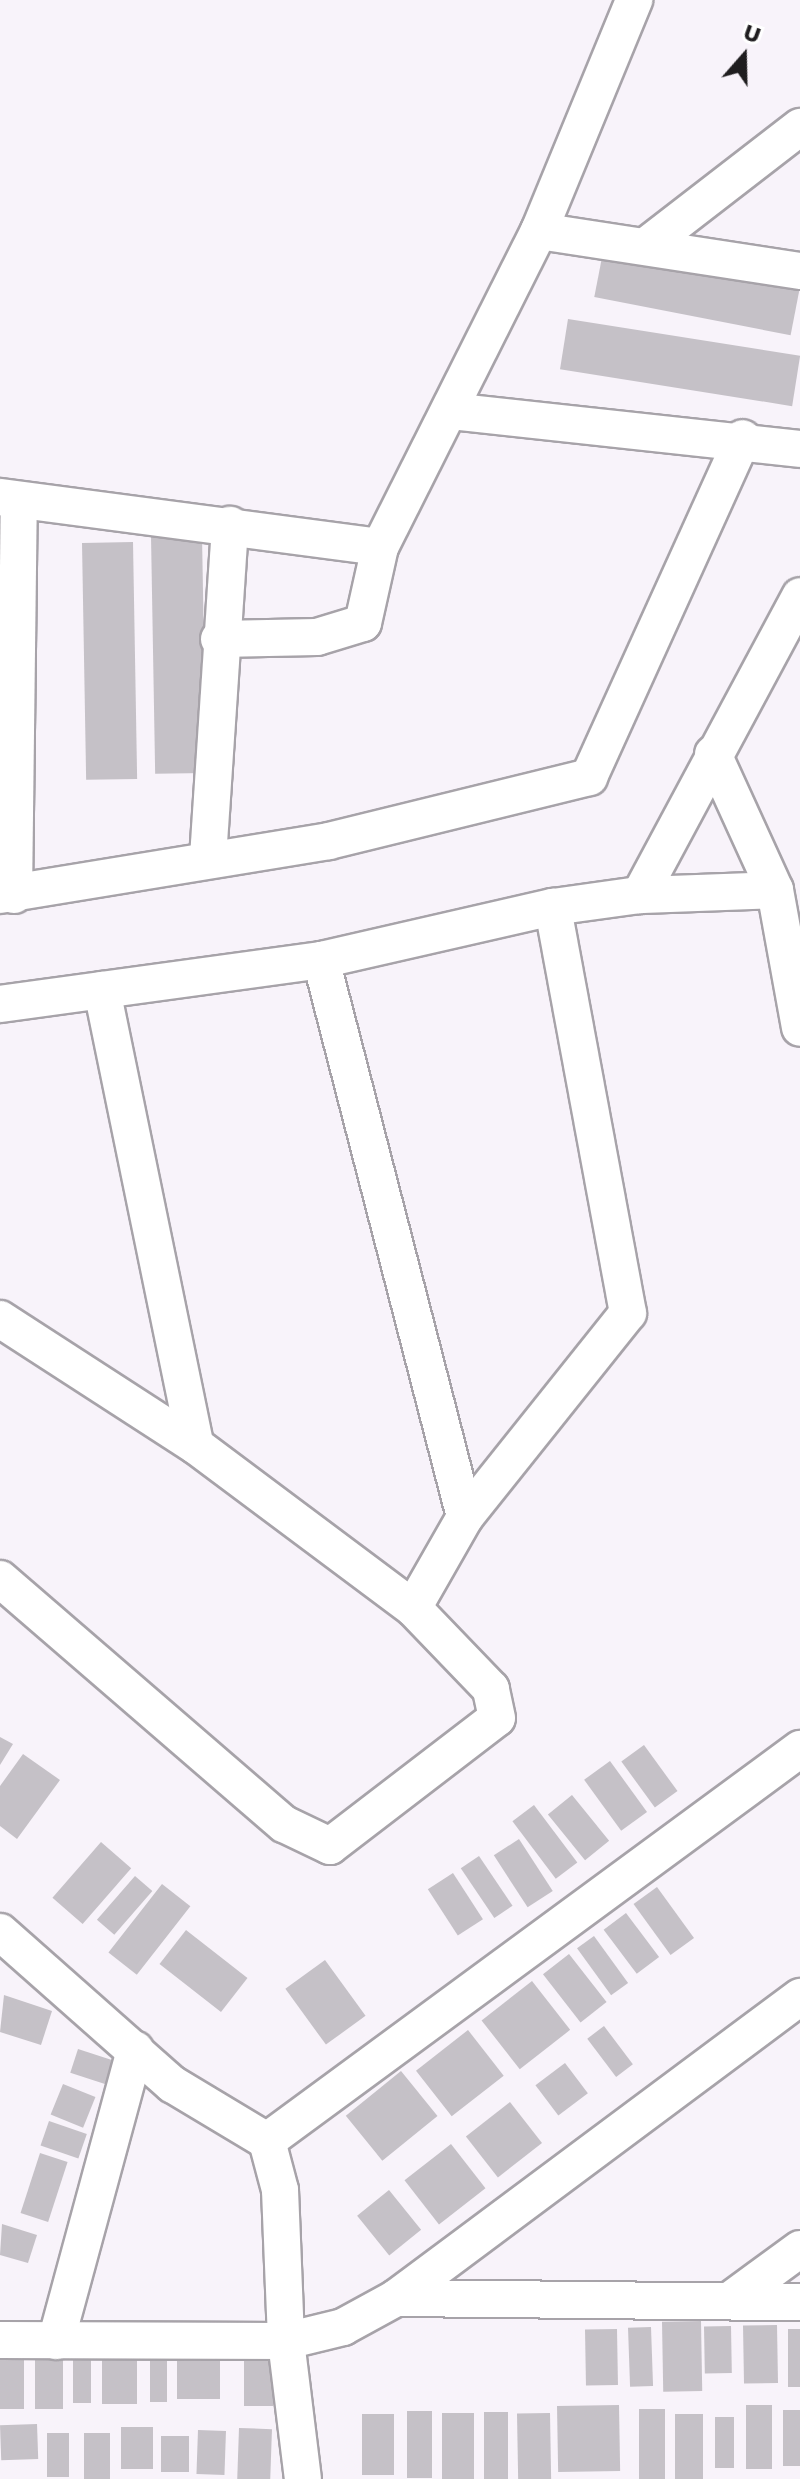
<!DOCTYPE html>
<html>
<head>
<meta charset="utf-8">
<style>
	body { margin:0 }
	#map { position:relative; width:800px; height:2479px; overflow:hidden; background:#f8f3fa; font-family:"Golos Text",sans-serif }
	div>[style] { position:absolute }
	.building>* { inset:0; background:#c5c1c7; transform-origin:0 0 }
	.roads { filter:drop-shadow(2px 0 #a7a3a9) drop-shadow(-2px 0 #a7a3a9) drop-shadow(0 2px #a7a3a9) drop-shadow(0 -2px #a7a3a9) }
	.minor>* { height:36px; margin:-18px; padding:0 18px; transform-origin:18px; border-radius:18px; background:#fff }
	span { translate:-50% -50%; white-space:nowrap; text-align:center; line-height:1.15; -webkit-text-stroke:7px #fff; paint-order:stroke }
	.north { position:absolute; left:704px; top:16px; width:80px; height:80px; -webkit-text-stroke:6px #fff; paint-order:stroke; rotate:20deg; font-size:22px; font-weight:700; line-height:32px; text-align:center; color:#1f1d1f }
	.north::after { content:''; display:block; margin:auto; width:28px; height:36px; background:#1f1d1f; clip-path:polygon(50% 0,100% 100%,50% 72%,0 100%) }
</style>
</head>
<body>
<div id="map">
	<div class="building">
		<div style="left:604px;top:247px;width:200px;height:51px;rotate:11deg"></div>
		<div style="left:568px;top:319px;width:235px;height:51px;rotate:9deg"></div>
		<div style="left:202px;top:535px;width:238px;height:51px;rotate:89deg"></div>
		<div style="left:133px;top:542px;width:237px;height:51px;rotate:89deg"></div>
		<div style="clip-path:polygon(0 1737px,13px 1744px,0 1765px)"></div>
		<div style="left:644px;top:1745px;width:57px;height:28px;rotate:54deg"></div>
		<div style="clip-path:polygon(23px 1754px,60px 1780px,17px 1839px,0 1826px,0 1786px)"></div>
		<div style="left:610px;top:1761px;width:63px;height:32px;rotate:54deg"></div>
		<div style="left:572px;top:1795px;width:59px;height:31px;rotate:51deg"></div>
		<div style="left:534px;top:1805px;width:72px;height:27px;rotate:53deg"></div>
		<div style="left:519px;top:1839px;width:62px;height:30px;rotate:57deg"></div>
		<div style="left:101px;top:1842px;width:40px;height:74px;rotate:41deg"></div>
		<div style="left:479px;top:1856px;width:60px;height:22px;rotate:56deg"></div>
		<div style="left:453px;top:1873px;width:55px;height:30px;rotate:57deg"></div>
		<div style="left:135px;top:1876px;width:23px;height:58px;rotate:41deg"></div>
		<div style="left:162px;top:1884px;width:36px;height:87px;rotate:38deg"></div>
		<div style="left:657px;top:1887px;width:63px;height:29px;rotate:54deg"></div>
		<div style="left:626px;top:1913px;width:55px;height:28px;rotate:53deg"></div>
		<div style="left:186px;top:1930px;width:78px;height:43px;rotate:38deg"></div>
		<div style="left:594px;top:1936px;width:58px;height:21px;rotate:54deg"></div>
		<div style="left:569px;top:1954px;width:61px;height:33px;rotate:52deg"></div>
		<div style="left:325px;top:1960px;width:69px;height:49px;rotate:54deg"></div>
		<div style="left:532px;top:1981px;width:62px;height:64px;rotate:52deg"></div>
		<div style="clip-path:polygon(4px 1995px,52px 2011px,41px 2045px,0 2032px)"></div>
		<div style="left:604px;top:2026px;width:48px;height:21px;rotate:53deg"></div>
		<div style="left:468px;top:2030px;width:58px;height:66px;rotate:52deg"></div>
		<div style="left:78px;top:2049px;width:38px;height:25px;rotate:18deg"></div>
		<div style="left:565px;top:2063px;width:38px;height:37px;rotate:53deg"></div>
		<div style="left:401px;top:2071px;width:58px;height:71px;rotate:51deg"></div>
		<div style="left:63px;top:2084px;width:35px;height:33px;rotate:22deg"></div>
		<div style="left:510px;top:2102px;width:52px;height:56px;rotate:52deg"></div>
		<div style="left:49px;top:2121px;width:40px;height:26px;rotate:19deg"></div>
		<div style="left:451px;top:2144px;width:56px;height:59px;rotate:52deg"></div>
		<div style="left:40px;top:2153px;width:29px;height:63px;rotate:18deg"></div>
		<div style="left:389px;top:2190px;width:51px;height:41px;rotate:51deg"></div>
		<div style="clip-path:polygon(2px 2224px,37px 2235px,28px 2263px,0 2255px)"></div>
		<div style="left:701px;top:2321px;width:70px;height:39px;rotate:89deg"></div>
		<div style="left:777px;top:2325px;width:58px;height:34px;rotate:89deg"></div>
		<div style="left:731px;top:2326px;width:47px;height:27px;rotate:89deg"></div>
		<div style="left:651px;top:2327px;width:59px;height:23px;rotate:88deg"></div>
		<div style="left:617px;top:2329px;width:56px;height:32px;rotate:89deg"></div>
		<div style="left:788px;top:2329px;width:12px;height:58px"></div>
		<div style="left:244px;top:2351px;width:29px;height:55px"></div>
		<div style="left:35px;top:2354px;width:28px;height:55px"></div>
		<div style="left:102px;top:2354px;width:35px;height:50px"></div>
		<div style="left:177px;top:2354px;width:43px;height:45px"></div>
		<div style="left:150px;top:2357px;width:17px;height:45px"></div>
		<div style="left:0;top:2358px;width:24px;height:51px"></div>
		<div style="left:73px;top:2358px;width:18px;height:45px"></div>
		<div style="left:619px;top:2405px;width:66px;height:62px;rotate:89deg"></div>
		<div style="left:746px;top:2405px;width:26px;height:64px"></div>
		<div style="left:639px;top:2409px;width:26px;height:70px"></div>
		<div style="left:783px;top:2410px;width:17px;height:56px"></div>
		<div style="left:407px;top:2411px;width:25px;height:67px"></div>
		<div style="left:484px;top:2412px;width:24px;height:67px"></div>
		<div style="left:442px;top:2413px;width:32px;height:66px"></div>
		<div style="left:550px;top:2413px;width:66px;height:33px;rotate:89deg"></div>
		<div style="left:362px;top:2414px;width:32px;height:61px"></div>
		<div style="left:675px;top:2414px;width:28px;height:65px"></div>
		<div style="left:715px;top:2417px;width:19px;height:51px"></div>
		<div style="left:37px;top:2424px;width:35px;height:37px;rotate:88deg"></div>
		<div style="left:153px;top:2427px;width:42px;height:32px;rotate:90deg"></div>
		<div style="left:239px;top:2428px;width:33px;height:51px;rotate:2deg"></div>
		<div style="left:198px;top:2430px;width:28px;height:44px;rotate:2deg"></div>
		<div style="left:47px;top:2433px;width:22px;height:44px"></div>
		<div style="left:84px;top:2433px;width:26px;height:46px"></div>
		<div style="left:161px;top:2436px;width:28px;height:36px"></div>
	</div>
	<div class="roads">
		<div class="minor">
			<div style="left:539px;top:231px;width:264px;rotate:8.7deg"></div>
			<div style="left:646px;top:246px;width:195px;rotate:-37.7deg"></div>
			<div style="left:451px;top:411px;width:351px;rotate:6.2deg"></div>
			<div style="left:0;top:497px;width:383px;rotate:7.5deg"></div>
			<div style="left:380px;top:547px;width:354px;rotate:-63.3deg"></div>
			<div style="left:539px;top:231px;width:250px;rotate:-67.6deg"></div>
			<div style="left:219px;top:639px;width:98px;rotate:-1.2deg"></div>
			<div style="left:317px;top:637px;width:48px;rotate:-16.9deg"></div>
			<div style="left:363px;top:623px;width:78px;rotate:-77.4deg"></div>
			<div style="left:713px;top:754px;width:149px;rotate:65.5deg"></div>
			<div style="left:775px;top:890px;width:140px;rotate:79.7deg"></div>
			<div style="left:208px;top:858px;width:334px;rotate:-86.2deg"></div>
			<div style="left:0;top:895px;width:333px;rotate:-9.3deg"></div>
			<div style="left:329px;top:841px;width:268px;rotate:-13.8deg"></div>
			<div style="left:589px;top:777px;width:372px;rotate:-65.6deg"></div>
			<div style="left:14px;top:895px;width:395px;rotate:-89.3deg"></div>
			<div style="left:640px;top:895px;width:135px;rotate:-2.1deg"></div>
			<div style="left:321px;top:960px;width:575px;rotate:75.5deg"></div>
			<div style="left:102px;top:990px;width:464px;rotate:78.4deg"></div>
			<div style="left:0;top:1004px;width:324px;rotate:-7.8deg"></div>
			<div style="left:321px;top:960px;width:238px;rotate:-12.9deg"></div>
			<div style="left:553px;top:907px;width:88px;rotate:-7.9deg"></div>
			<div style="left:640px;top:895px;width:339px;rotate:-61.8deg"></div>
			<div style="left:0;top:1319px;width:232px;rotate:32.9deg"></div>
			<div style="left:195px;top:1445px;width:272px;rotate:36.8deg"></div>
			<div style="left:413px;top:1608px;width:105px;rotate:-60.3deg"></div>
			<div style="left:465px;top:1517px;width:261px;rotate:-51.4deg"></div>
			<div style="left:628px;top:1313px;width:413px;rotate:-100.5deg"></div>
			<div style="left:0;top:1579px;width:375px;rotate:40.8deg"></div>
			<div style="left:284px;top:1824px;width:51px;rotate:25.6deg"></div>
			<div style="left:330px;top:1846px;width:210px;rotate:-37.5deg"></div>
			<div style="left:497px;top:1718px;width:30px;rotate:-102deg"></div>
			<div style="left:491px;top:1689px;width:112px;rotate:-133.9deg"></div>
			<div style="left:0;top:1932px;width:230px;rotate:41.5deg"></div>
			<div style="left:172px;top:2084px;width:111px;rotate:31deg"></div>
			<div style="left:267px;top:2141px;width:51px;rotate:75.1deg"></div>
			<div style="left:280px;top:2190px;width:151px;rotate:87.7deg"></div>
			<div style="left:286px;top:2341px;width:139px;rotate:83deg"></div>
			<div style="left:267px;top:2141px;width:662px;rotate:-36.33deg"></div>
			<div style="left:396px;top:2298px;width:504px;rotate:-36.69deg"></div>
			<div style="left:729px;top:2301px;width:88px;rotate:-36.2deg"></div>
			<div style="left:0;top:2340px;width:286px;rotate:0.2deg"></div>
			<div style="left:286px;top:2341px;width:59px;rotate:-13.8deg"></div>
			<div style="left:343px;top:2327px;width:60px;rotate:-28.7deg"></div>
			<div style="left:396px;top:2298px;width:404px;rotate:0.6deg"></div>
			<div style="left:56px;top:2341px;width:302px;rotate:-74.8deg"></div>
		</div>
	</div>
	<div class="north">U</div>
</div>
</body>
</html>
